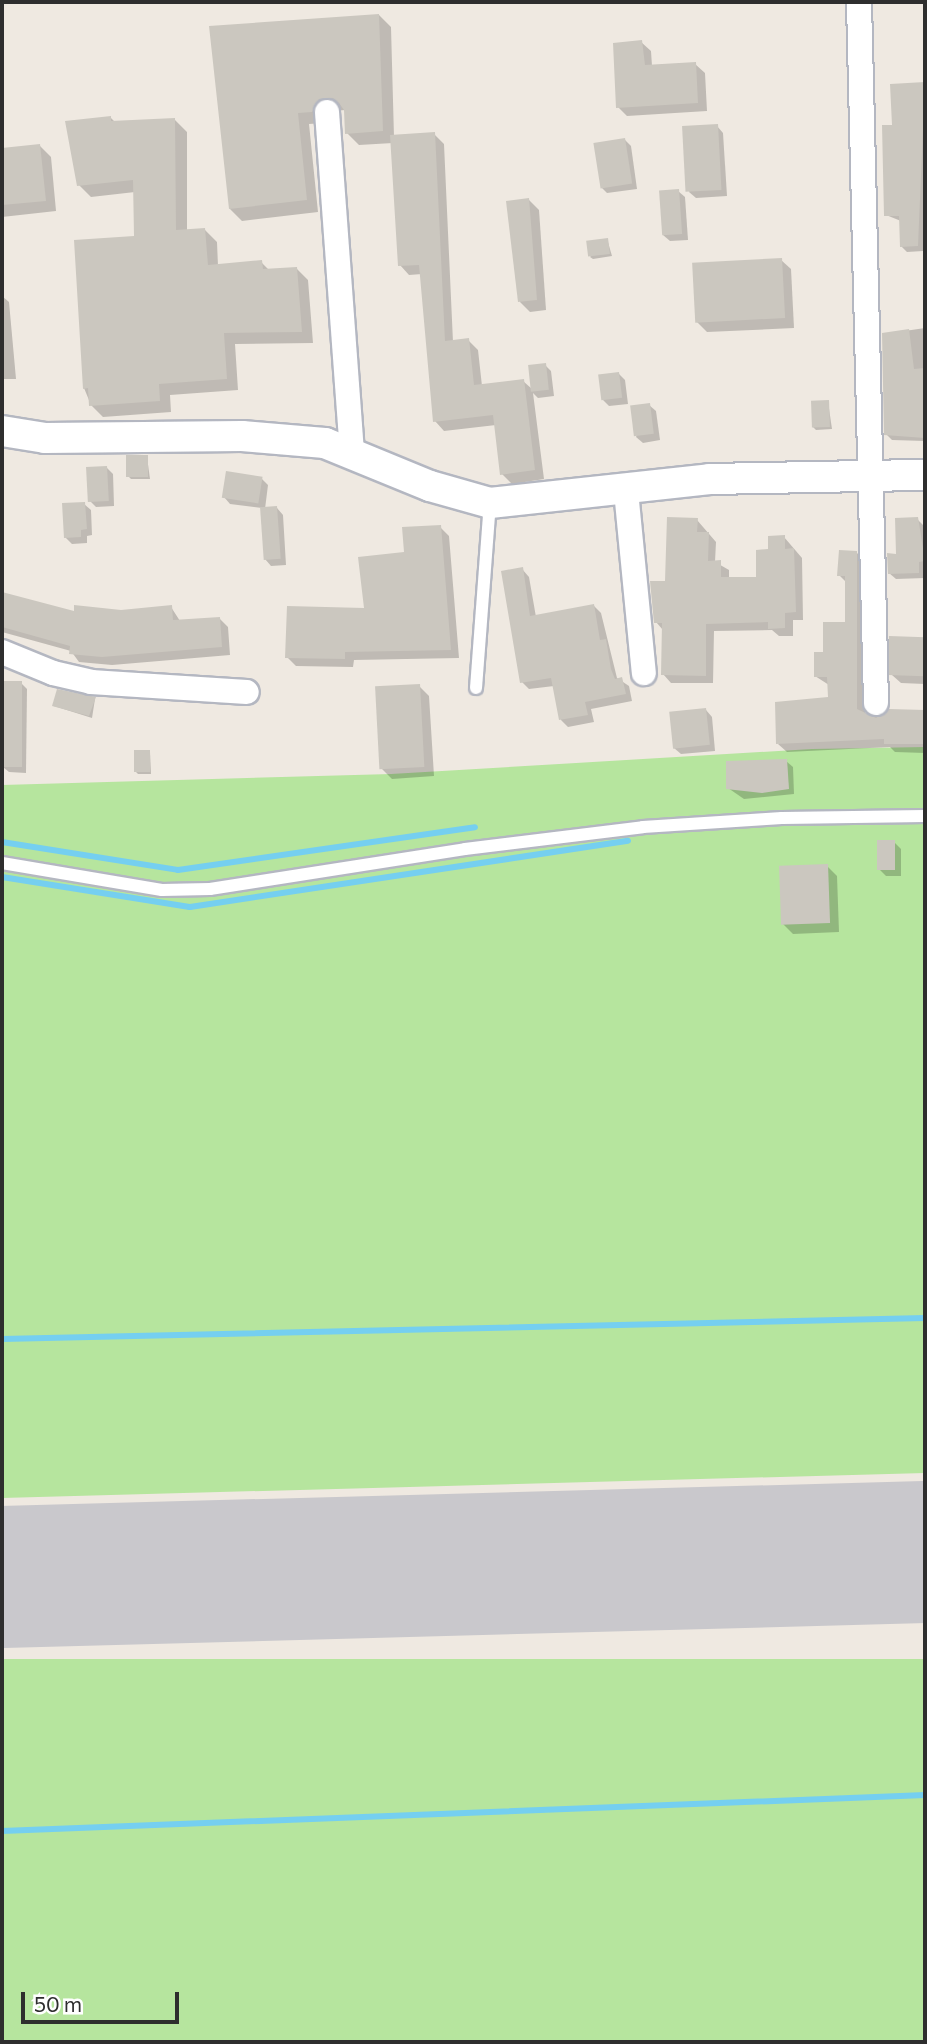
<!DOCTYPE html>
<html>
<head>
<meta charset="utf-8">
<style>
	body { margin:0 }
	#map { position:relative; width:927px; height:2044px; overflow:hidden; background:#efe9e1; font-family:Commissioner,sans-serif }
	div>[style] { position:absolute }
	.green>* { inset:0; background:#b6e59e; transform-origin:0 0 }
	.shadow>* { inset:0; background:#0003 }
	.stream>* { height:6px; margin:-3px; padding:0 3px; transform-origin:3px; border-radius:3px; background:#75cff0 }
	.runway>* { height:142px; margin:-71px; padding:0 71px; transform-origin:71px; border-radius:71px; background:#c9c8cc }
	.building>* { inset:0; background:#cbc7bf; transform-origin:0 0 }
	.roads { filter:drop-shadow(2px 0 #b4b7c1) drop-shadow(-2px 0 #b4b7c1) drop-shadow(0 2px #b4b7c1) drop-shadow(0 -2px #b4b7c1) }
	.service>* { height:12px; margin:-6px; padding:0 6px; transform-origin:6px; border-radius:6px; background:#fff }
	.minor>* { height:24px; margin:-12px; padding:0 12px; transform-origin:12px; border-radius:12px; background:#fff }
	.tertiary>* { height:30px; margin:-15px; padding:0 15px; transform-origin:15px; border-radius:15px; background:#fff }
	span { translate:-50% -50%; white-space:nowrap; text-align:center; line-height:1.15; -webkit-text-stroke:5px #fff; paint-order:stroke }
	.frame { position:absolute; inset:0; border:4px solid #2e2e2e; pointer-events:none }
	.scale { position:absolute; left:21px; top:1992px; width:158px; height:32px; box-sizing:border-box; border:4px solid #2e2e2e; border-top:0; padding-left:9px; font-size:21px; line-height:24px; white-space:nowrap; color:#2e2e2e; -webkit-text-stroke:5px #fff; paint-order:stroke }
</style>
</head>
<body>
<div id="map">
	<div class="green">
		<div style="clip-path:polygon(925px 747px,925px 1473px,2px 1498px,2px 785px,391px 774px,812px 749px)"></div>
		<div style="left:925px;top:1659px;width:383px;height:923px;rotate:90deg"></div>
	</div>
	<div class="shadow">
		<div style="clip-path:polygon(923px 6px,925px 6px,925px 34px)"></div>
		<div style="clip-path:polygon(379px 15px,391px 27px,394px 137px,434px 134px,444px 144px,453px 342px,468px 340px,478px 350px,482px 386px,523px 381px,532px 389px,545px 365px,551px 371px,554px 396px,538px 398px,533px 393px,544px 479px,512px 484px,502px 474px,496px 425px,444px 431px,435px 421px,422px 274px,409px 275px,400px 265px,393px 143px,359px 145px,347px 133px,346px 110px,331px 111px,324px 123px,309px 124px,318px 212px,242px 221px,230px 209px,211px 27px)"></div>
		<div style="clip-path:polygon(641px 42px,651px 51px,652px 66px,695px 64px,705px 73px,707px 111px,627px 116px,618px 107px)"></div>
		<div style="clip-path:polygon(925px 84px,923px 251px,907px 252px,901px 246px,901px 221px,886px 215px,894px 126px,892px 86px)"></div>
		<div style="clip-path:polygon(110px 117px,115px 122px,175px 120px,187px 132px,187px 231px,205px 230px,217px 242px,218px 266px,261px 262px,270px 271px,297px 269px,308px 280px,313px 343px,235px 344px,238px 390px,170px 395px,171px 412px,103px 417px,91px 405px,84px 388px,136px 238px,135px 192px,91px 197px,79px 185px)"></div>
		<div style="clip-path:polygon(717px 126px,723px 133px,727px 196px,696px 198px,689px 192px)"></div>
		<div style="clip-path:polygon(625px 140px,631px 146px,637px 189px,607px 193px,601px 187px)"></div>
		<div style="clip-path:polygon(40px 146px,51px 157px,56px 211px,2px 217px,2px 150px)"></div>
		<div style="clip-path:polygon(678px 191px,685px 197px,688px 240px,670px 241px,663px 235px)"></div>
		<div style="clip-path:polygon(529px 200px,539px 210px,546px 310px,530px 312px,520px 302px)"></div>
		<div style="clip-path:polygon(607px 239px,612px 256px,593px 259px,590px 257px)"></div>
		<div style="clip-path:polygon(781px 260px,791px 269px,794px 328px,707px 332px,697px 322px)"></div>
		<div style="clip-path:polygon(2px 296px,9px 302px,16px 379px,2px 379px)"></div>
		<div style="clip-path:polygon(925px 328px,925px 441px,892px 440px,886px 434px,884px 334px)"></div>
		<div style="clip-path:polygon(619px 374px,625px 380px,628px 404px,609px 406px,603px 400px)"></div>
		<div style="clip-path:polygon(828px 402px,832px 429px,816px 430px,813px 427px)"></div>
		<div style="clip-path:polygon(649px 405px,656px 411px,660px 440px,643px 443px,636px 437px)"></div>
		<div style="clip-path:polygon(147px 457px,150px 479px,131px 479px,129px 477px)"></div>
		<div style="clip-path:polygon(106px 467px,113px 474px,114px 506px,96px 507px,90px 501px)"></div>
		<div style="clip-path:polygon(262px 479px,268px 485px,265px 509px,277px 508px,283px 515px,286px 565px,271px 566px,265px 559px,262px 508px,230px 504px,224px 497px)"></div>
		<div style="clip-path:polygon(84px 504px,91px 510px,92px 535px,87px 536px,87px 543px,72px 544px,65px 537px)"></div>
		<div style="clip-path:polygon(917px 519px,923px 525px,925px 578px,896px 579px,889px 573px)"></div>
		<div style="clip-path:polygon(697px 520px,716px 542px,715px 562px,729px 570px,729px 579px,758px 579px,770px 551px,784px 537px,802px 558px,803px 620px,793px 620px,793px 636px,779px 636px,772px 630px,714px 631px,713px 683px,671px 683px,663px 674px,663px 630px,656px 622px,666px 583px)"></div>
		<div style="clip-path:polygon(440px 527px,449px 536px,459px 658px,354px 660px,353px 667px,296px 666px,287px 657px,366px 610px,405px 554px)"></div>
		<div style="clip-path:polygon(857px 553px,866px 562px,865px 716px,925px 712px,925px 753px,895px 752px,890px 747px,787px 752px,778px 744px,830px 699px,829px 685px,815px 676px,824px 653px,847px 624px,847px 583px,839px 575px)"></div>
		<div style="clip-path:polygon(522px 569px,529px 577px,536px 617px,593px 605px,601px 613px,617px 678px,629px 686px,632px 701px,591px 709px,594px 722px,568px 727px,561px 720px,554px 686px,529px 689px,522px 682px)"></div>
		<div style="clip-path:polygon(2px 594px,75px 614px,171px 607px,180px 621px,219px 618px,228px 627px,230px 655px,112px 665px,79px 662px,71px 651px,2px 632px)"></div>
		<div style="clip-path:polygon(925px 619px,925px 684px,901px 683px,892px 675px,925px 638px)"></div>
		<div style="clip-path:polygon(2px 683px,21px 683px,27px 689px,26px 773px,9px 772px,3px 767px)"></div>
		<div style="clip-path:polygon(419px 686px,429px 696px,434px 776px,392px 779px,382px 769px)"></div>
		<div style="clip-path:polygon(95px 699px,92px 718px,54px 706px)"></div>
		<div style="clip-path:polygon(706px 710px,712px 717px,715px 751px,681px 754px,674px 748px)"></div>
		<div style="clip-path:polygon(150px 752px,151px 774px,138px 774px,135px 771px)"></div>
		<div style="clip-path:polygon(786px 761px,793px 767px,794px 794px,744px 799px,728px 788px)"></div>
		<div style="clip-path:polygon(894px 842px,901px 849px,901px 876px,886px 876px,879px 869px)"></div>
		<div style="clip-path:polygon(827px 866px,837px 876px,839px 932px,793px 934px,783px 924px)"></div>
	</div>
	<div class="stream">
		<div style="left:2px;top:842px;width:178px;rotate:9deg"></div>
		<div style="left:178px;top:870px;width:300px;rotate:-8.2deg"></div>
		<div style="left:2px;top:877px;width:190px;rotate:9.1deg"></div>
		<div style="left:190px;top:907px;width:443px;rotate:-8.6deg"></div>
		<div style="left:2px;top:1339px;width:923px;rotate:-1.3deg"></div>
		<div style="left:2px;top:1831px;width:924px;rotate:-2.23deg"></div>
	</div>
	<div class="runway">
		<div style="left:2px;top:1577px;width:923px;rotate:-1.55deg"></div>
	</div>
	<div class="building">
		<div style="clip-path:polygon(379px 14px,383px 131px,345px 134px,344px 110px,339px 103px,333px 98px,319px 99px,312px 112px,298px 113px,307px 200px,229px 209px,209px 26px)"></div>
		<div style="clip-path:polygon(642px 40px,645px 65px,696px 62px,698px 103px,616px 108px,613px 43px)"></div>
		<div style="clip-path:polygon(925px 82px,918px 246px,900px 247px,899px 216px,884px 216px,882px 125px,892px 125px,890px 84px)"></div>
		<div style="clip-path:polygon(111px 116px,111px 121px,175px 118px,176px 230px,205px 228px,208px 265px,262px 260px,263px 269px,297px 267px,302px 332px,224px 333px,227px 379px,159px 384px,160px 401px,89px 406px,88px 388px,83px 389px,74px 240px,134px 236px,133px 180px,77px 186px,65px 121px)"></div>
		<div style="left:718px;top:124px;width:66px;height:36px;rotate:87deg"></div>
		<div style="clip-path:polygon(435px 132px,445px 341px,469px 338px,474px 385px,524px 379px,535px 470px,500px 475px,493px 415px,433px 422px,419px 265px,398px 266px,390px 135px)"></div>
		<div style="left:625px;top:138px;width:46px;height:32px;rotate:81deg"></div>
		<div style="clip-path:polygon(40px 144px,46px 201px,2px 205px,2px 148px)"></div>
		<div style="left:679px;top:189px;width:45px;height:20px;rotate:86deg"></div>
		<div style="clip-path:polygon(529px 198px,537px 300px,518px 302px,506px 201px)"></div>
		<div style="left:608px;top:238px;width:16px;height:22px;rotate:83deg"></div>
		<div style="left:782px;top:258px;width:60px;height:90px;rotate:87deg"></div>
		<div style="clip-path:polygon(909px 329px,914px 369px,925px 368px,925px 438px,884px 435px,882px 333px)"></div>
		<div style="left:546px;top:363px;width:27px;height:18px;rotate:84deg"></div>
		<div style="left:619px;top:372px;width:26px;height:21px;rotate:83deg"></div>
		<div style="left:829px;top:400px;width:27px;height:18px;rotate:88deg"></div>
		<div style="left:650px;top:403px;width:31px;height:20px;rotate:83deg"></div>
		<div style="left:148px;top:455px;width:22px;height:22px;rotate:90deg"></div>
		<div style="left:107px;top:466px;width:35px;height:21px;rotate:87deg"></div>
		<div style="left:226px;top:471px;width:37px;height:27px;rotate:9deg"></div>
		<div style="clip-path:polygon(85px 502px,87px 529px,81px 530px,81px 537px,64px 538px,62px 503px)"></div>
		<div style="left:277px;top:506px;width:53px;height:17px;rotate:86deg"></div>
		<div style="clip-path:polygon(667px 517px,698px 518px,697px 532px,709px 532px,708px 561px,721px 560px,721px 577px,756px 577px,756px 550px,768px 549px,768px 536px,785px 535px,785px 549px,794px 548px,796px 612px,785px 613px,785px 628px,768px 629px,768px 622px,706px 624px,706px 676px,661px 675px,662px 623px,654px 623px,650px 581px,665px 581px)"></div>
		<div style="clip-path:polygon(918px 517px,925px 561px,919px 562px,919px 573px,888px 574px,887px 553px,896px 554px,895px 518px)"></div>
		<div style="clip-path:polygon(441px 525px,451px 650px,345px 652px,345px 659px,285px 658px,287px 606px,364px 608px,358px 557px,404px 552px,402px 527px)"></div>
		<div style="clip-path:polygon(839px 550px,857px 551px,857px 709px,876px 718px,889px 709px,925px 710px,925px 744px,884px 744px,884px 739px,776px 744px,775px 702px,828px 697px,827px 677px,814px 677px,814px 652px,823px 652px,823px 622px,845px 622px,845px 576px,837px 576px)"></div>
		<div style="clip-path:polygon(523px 567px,530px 616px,594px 604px,600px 640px,606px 639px,611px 669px,615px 679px,622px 677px,626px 694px,585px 702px,588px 715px,559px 720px,551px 678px,520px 683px,501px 571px)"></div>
		<div style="clip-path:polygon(2px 592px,74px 611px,74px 605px,121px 610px,172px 605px,173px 620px,220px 617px,222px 647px,102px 657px,69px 654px,70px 646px,2px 627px)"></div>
		<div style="left:889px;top:636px;width:36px;height:39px;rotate:2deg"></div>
		<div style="left:2px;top:681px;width:20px;height:86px"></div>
		<div style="left:420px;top:684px;width:83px;height:45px;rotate:87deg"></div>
		<div style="clip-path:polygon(57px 689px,96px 697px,89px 716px,52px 706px)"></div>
		<div style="left:706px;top:708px;width:37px;height:37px;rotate:84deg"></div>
		<div style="left:134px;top:750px;width:16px;height:22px"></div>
		<div style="clip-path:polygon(787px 759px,789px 789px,762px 793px,726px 789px,726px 761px)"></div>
		<div style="left:895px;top:840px;width:30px;height:18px;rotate:90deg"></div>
		<div style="left:828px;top:864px;width:59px;height:49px;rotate:88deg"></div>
	</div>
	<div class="roads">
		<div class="service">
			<div style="left:476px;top:688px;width:186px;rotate:-85.7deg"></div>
			<div style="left:2px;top:863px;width:162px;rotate:9.6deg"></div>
			<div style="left:162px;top:890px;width:48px;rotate:-1.2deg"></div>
			<div style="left:210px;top:889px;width:258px;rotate:-8.9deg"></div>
			<div style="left:465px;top:849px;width:179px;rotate:-7deg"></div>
			<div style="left:643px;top:827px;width:139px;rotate:-3.7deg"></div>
			<div style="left:782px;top:818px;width:143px;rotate:-0.8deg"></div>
		</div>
		<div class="minor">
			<div style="left:859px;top:2px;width:701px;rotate:88.61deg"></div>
			<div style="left:327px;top:112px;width:341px;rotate:85.8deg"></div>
			<div style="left:626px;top:491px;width:183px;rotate:84.4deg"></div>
			<div style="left:2px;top:652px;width:55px;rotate:22.4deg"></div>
			<div style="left:53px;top:673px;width:39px;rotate:13deg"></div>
			<div style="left:91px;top:682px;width:156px;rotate:3.7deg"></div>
		</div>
		<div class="tertiary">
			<div style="left:2px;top:431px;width:44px;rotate:9.2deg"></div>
			<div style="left:45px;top:438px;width:197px;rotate:-0.6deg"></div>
			<div style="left:242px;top:436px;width:83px;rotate:4.8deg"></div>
			<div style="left:325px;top:443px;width:113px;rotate:22.3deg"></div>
			<div style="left:430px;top:486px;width:62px;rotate:15.8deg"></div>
			<div style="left:490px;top:503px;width:221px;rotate:-6.2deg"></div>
			<div style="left:710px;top:479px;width:215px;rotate:-1.1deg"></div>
		</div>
	</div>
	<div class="frame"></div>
	<div class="scale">50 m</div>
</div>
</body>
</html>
